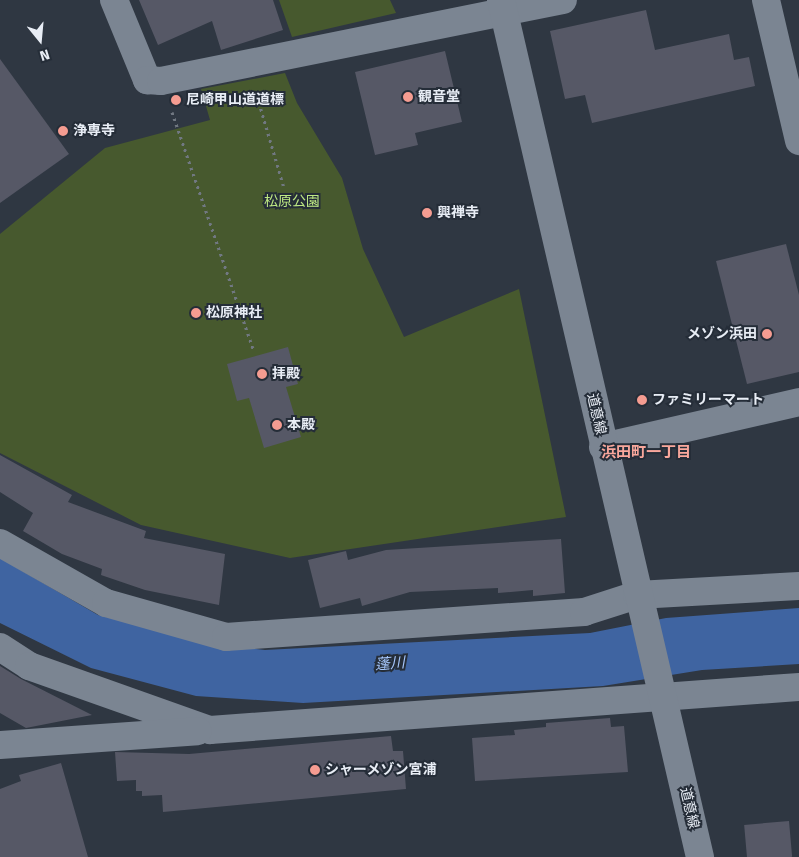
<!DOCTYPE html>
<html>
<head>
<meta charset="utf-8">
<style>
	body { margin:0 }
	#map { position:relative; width:799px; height:857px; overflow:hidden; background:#2f3742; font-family:"Fira Sans","Noto Sans JP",sans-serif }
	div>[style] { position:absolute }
	.green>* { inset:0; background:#47592e }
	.water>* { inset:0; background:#3f64a1 }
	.building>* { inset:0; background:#565866; transform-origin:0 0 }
	.path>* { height:3px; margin-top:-1.5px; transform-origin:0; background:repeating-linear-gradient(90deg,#717882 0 2.5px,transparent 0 6.5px) }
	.minor>* { height:28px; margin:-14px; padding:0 14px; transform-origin:14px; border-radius:14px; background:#7b8592 }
	.tertiary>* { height:28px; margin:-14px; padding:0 14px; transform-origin:14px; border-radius:14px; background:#7b8592 }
	.dots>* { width:14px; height:14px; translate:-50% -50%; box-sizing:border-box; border:2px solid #252d38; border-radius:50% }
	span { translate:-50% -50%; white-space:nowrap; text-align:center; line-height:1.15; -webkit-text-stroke:4px #252d38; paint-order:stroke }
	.poi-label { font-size:14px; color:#e8edf5; font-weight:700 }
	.left { translate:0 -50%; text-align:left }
	.right { translate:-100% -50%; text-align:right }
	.park-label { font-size:14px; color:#bde883 }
	.street-label { font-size:14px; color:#e8edf5 }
	.neighbourhood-label { font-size:15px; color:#f9a79c; font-weight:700 }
	.water-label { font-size:15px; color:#a6c6fb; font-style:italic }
	.north { position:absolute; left:15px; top:15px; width:50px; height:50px; -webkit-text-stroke:4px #252d38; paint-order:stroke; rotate:163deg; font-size:14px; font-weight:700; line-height:20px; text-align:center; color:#e8edf5 }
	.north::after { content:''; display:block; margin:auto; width:18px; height:22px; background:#e8edf5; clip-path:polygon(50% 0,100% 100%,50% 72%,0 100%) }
</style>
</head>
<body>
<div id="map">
	<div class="green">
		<div style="clip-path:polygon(279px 0,390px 0,396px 13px,292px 37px)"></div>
		<div style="clip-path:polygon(285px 73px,297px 103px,342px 178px,363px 249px,404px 337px,519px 289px,566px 517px,290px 558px,141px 525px,0 453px,0 234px,105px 148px,210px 120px,201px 89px)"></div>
	</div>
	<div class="water">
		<div style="clip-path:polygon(0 558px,98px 615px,218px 645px,265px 650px,590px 633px,666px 618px,799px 608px,799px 664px,702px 670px,603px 686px,303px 703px,196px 696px,91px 668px,0 623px)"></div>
	</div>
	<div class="building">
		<div style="clip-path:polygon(139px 0,273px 0,283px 30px,221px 50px,212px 21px,158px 45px)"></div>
		<div style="clip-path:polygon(646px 10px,655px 50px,729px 34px,734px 60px,749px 57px,755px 86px,592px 123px,585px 95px,565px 99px,550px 31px)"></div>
		<div style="clip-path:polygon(445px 51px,462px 122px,415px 133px,418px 145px,375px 155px,355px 72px)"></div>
		<div style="clip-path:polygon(0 59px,69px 154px,0 203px)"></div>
		<div style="clip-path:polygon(786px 244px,799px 295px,799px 372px,747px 384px,716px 261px)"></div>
		<div style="clip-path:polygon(288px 347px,298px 384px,286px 387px,301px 437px,264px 448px,249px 398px,237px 401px,227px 364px)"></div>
		<div style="clip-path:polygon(0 455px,72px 495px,68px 502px,146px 531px,144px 538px,225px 554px,219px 605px,145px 590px,101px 575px,102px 569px,62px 554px,23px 531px,33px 513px,0 492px)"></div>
		<div style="clip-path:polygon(561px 539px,565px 593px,533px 596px,533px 590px,498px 593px,498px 588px,410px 592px,362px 606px,360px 598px,320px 608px,308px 560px,346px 551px,348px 560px,386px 550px)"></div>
		<div style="clip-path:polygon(0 666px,21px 679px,92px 715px,26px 728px,0 713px)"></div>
		<div style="clip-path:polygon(610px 718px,611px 727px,624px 726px,628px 772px,475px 781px,472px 738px,515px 735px,514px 730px,546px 727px,546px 723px)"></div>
		<div style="clip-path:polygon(391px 736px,393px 751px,403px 751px,406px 789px,163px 812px,162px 795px,142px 796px,142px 791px,136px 791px,136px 780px,117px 781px,115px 752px,189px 754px)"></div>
		<div style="clip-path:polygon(61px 763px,88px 857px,0 857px,0 789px,21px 781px,19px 775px)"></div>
		<div style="left:789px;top:821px;width:36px;height:45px;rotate:85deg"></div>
	</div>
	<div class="path">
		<div style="left:257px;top:96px;width:96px;rotate:73.6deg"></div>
		<div style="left:172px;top:112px;width:250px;rotate:71.1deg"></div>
	</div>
	<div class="minor">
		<div style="left:114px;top:0;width:87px;rotate:67.6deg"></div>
		<div style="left:147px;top:80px;width:14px;rotate:4deg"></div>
		<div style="left:161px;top:81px;width:410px;rotate:-11.4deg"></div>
		<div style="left:766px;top:0;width:145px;rotate:76.8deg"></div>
		<div style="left:603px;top:447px;width:201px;rotate:-12.9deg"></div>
		<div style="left:0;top:543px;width:122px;rotate:29.5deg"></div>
		<div style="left:106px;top:603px;width:125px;rotate:15.8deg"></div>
		<div style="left:226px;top:637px;width:359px;rotate:-4deg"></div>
		<div style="left:584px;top:612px;width:56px;rotate:-17.8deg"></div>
		<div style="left:637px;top:595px;width:162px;rotate:-3.2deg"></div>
		<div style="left:0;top:647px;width:35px;rotate:33deg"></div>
		<div style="left:29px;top:666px;width:192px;rotate:19.5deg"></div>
		<div style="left:210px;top:730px;width:591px;rotate:-4.18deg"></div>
		<div style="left:0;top:745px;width:198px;rotate:-4deg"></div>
	</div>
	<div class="tertiary">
		<div style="left:501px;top:0;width:880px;rotate:76.93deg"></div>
	</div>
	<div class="dots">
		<div style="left:408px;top:97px;background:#f59c91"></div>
		<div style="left:176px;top:100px;background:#f59c91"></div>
		<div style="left:63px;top:131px;background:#f59c91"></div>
		<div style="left:427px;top:213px;background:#f59c91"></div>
		<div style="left:196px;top:313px;background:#f59c91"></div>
		<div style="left:767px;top:334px;background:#f59c91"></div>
		<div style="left:262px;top:374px;background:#f59c91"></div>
		<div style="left:642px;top:400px;background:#f59c91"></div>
		<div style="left:277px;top:425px;background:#f59c91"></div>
		<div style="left:315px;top:770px;background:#f59c91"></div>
	</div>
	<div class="poi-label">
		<span class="left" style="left:418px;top:97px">観音堂</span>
		<span class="left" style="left:186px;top:100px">尼崎甲山道道標</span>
		<span class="left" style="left:73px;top:131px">浄専寺</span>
		<span class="left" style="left:437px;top:213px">興禅寺</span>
		<span class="left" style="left:206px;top:313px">松原神社</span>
		<span class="right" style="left:757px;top:334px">メゾン浜田</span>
		<span class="left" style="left:272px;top:374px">拝殿</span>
		<span class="left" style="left:652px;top:400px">ファミリーマート</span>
		<span class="left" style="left:287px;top:425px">本殿</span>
		<span class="left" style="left:325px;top:770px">シャーメゾン宮浦</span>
	</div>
	<div class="park-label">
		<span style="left:292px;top:202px">松原公園</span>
	</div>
	<div class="street-label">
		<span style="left:596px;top:414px;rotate:77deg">道意線</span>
		<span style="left:689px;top:808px;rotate:77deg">道意線</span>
	</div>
	<div class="neighbourhood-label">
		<span style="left:646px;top:453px">浜田町一丁目</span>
	</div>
	<div class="water-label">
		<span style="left:390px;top:664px;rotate:-4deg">蓬川</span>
	</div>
	<div class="north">N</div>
</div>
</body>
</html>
